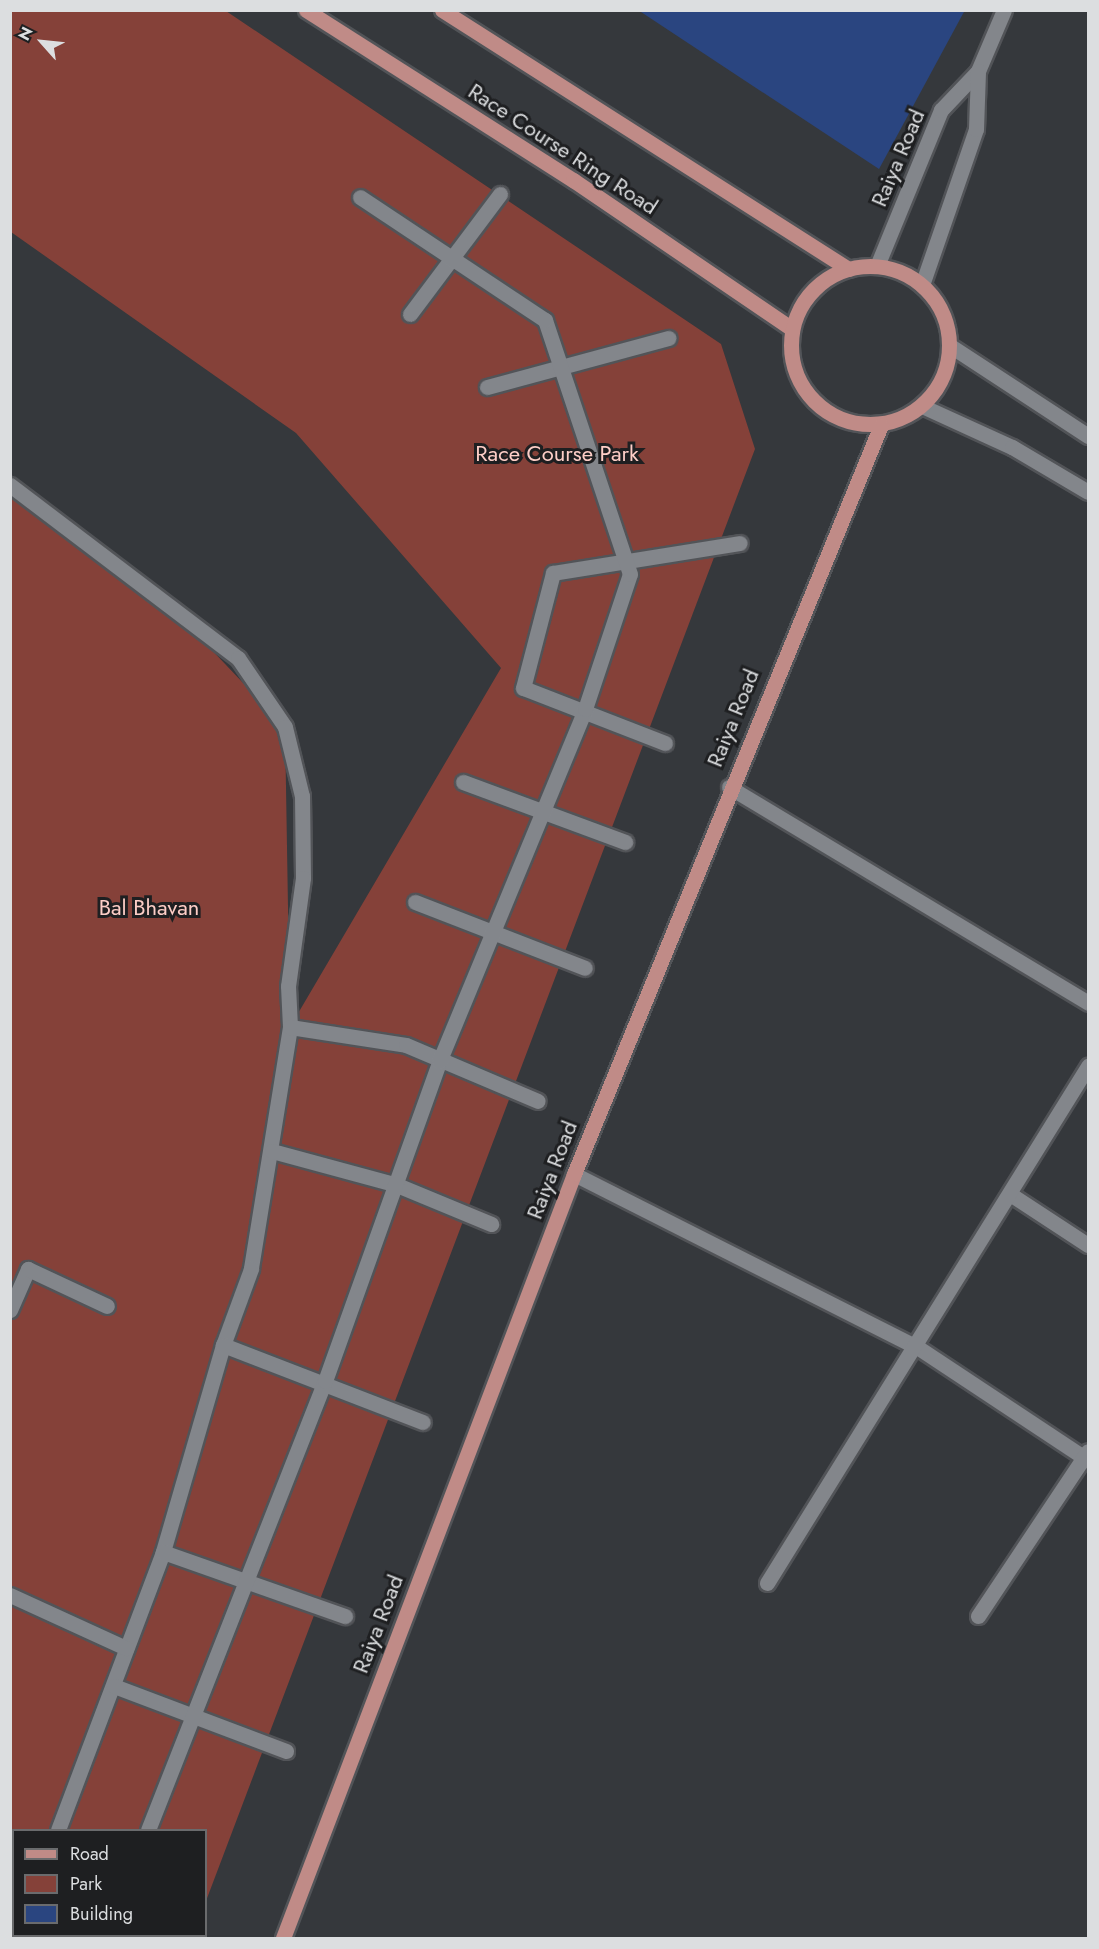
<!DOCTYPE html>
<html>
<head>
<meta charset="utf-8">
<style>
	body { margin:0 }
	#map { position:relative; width:1099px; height:1949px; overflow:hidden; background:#35383c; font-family:Jost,sans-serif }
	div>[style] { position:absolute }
	.green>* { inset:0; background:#854139 }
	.building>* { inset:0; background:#2a4580 }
	.roads { filter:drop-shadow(2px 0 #525458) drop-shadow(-2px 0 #525458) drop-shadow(0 2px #525458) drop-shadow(0 -2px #525458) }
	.minor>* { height:15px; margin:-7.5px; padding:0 7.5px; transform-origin:7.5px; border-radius:7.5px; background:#83868b }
	.major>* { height:15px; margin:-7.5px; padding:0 7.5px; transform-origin:7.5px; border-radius:7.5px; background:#c08b87 }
	.major>.ring { margin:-7.5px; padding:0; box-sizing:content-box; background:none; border:15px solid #c08b87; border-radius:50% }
	span { translate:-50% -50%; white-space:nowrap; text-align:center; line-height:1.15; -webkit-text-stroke:6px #1e1f21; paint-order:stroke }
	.street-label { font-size:22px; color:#dcdee0 }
	.park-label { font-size:22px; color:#fdcec7 }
	.frame { position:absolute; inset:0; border:12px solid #dcdee0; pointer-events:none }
	.legend { position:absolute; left:12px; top:1829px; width:195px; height:108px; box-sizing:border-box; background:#1e1f21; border:2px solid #6a6b6d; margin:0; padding:8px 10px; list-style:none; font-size:18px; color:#dcdee0 }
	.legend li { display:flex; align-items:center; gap:12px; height:30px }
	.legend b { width:30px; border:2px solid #6a6b6d }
	.north { position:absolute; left:12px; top:12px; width:60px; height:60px; -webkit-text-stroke:4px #1e1f21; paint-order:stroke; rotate:297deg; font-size:16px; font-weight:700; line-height:24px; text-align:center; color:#dcdee0 }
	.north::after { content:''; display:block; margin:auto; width:21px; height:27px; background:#dcdee0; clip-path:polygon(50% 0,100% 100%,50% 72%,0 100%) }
</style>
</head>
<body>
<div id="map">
	<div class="green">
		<div style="clip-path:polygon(11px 11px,226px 11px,721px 344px,755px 449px,206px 1901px,206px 1830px,14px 1830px,10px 1919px,10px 487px,169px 605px,285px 727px,290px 1027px,501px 668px,296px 433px,11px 232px)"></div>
		<div style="clip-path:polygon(22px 1936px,192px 1936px,21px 1938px)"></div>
	</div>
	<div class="building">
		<div style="clip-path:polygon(638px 10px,965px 10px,879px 169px)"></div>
	</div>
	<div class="roads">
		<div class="minor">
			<div style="left:877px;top:266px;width:169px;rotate:-67.7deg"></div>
			<div style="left:941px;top:110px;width:54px;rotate:-46.5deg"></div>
			<div style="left:978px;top:71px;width:66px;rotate:-66.9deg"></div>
			<div style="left:922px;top:285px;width:165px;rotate:-70.9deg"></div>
			<div style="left:976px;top:129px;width:58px;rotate:-88deg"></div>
			<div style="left:410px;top:314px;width:150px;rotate:-53.1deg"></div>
			<div style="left:949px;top:345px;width:166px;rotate:33.2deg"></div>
			<div style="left:487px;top:387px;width:188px;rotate:-15.1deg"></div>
			<div style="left:922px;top:406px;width:99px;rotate:24.5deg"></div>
			<div style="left:1012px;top:447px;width:88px;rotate:30.6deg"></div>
			<div style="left:10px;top:485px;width:286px;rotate:37.2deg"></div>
			<div style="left:238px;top:658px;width:83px;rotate:55.7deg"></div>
			<div style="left:285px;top:727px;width:71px;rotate:76.2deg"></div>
			<div style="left:302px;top:796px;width:82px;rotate:89.3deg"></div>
			<div style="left:303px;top:878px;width:109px;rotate:97.9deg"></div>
			<div style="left:288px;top:986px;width:41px;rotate:87.2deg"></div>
			<div style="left:290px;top:1027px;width:245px;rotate:99.2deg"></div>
			<div style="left:251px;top:1269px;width:81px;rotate:110.2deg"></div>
			<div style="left:223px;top:1345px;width:216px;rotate:106.2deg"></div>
			<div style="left:163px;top:1552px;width:297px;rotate:110.7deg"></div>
			<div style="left:665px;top:743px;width:152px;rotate:-158.8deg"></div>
			<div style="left:523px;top:688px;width:119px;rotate:-75.4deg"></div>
			<div style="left:553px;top:573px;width:189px;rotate:-9.1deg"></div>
			<div style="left:463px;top:782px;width:173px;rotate:20.3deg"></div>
			<div style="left:729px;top:787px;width:419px;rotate:31deg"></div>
			<div style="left:415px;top:902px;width:182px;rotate:21.2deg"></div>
			<div style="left:290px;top:1027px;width:117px;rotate:8.8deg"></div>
			<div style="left:406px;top:1045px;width:143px;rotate:23deg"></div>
			<div style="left:272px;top:1151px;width:130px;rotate:15.2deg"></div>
			<div style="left:397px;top:1185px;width:102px;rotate:22.5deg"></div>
			<div style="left:574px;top:1174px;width:384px;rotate:26.8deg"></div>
			<div style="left:917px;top:1347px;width:205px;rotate:33.5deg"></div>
			<div style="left:1010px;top:1194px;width:93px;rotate:33.2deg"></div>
			<div style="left:10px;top:1310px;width:45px;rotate:-66.3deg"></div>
			<div style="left:28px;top:1269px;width:87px;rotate:25.1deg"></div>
			<div style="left:223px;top:1345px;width:214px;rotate:21.1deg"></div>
			<div style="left:163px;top:1552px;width:193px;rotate:19.4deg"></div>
			<div style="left:767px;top:1583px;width:609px;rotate:-58.16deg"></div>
			<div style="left:10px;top:1595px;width:128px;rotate:24.6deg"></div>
			<div style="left:978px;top:1616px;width:198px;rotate:-56.3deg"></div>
			<div style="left:114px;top:1686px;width:184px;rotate:20.7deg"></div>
			<div style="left:148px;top:1830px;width:483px;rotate:-68.5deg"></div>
			<div style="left:325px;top:1381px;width:339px;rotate:-70.3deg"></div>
			<div style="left:439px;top:1062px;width:382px;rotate:-67.5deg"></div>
			<div style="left:585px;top:709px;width:142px;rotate:-71.6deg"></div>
			<div style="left:630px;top:574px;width:268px;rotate:-108.5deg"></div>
			<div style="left:545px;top:320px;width:222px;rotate:-146.4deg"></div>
			<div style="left:10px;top:1926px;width:6px;rotate:-45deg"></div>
			<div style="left:108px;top:1938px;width:2px;rotate:-63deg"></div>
		</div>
		<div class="major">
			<div style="left:306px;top:10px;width:317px;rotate:32.5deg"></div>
			<div style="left:573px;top:180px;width:265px;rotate:34.2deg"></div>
			<div style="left:442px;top:10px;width:482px;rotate:32.5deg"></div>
			<div class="ring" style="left:791px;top:266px;width:143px;height:143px"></div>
			<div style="left:283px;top:1938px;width:818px;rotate:-69.15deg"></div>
			<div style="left:574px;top:1174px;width:809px;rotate:-67.71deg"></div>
		</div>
	</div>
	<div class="street-label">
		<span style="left:563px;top:149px;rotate:33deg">Race Course Ring Road</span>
		<span style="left:898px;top:158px;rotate:-67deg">Raiya Road</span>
		<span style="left:733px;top:718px;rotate:-68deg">Raiya Road</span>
		<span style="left:552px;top:1170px;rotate:-69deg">Raiya Road</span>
		<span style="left:378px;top:1624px;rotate:-69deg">Raiya Road</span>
	</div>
	<div class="park-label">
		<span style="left:557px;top:454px">Race Course Park</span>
		<span style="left:149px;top:908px">Bal Bhavan</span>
	</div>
	<div class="frame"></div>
	<ul class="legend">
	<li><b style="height:8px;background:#c08b87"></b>Road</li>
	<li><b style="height:16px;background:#854139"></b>Park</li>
	<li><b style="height:16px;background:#2a4580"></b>Building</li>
	</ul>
	<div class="north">N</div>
</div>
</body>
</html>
